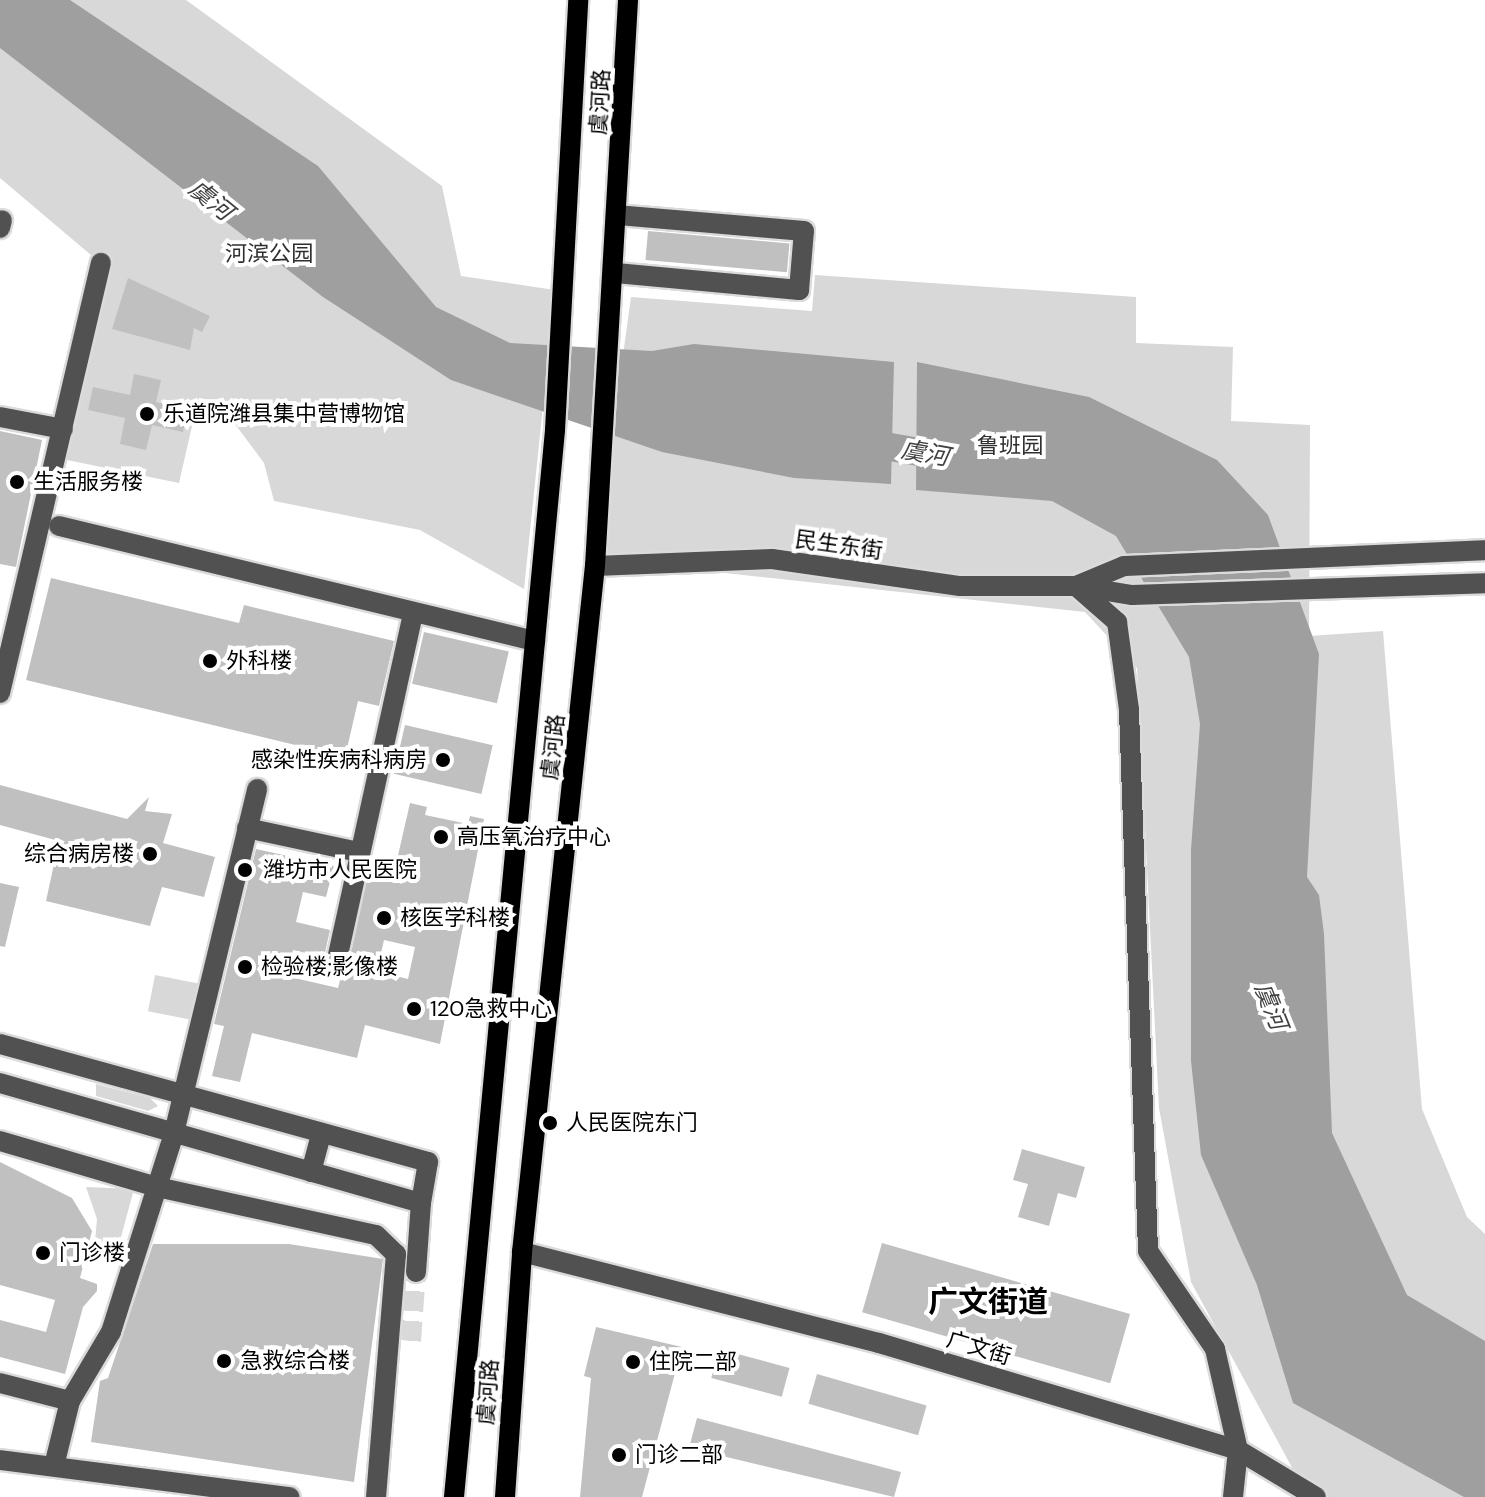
<!DOCTYPE html>
<html>
<head>
<meta charset="utf-8">
<style>
	body { margin:0 }
	#map { position:relative; width:1485px; height:1497px; overflow:hidden; background:#fff; font-family:"DM Sans","Noto Sans SC",sans-serif }
	div>[style] { position:absolute }
	.green>* { inset:0; background:#d8d8d8; transform-origin:0 0 }
	.water>* { inset:0; background:#9f9f9f }
	.river>* { height:28px; margin:-14px; padding:0 14px; transform-origin:14px; border-radius:14px; background:#9f9f9f }
	.building>* { inset:0; background:#c0c0c0; transform-origin:0 0 }
	.minor-tunnel>* { height:20px; margin-top:-10px; transform-origin:0; background:repeating-linear-gradient(90deg,#d9d9d9 0 20px,transparent 0 30px) }
	.roads { filter:drop-shadow(2px 0 #dbdbdb) drop-shadow(-2px 0 #dbdbdb) drop-shadow(0 2px #dbdbdb) drop-shadow(0 -2px #dbdbdb) }
	.minor>* { height:20px; margin:-10px; padding:0 10px; transform-origin:10px; border-radius:10px; background:#515151 }
	.major>* { height:20px; margin:-10px; padding:0 10px; transform-origin:10px; border-radius:10px; background:#000 }
	.dots>* { width:22px; height:22px; translate:-50% -50%; box-sizing:border-box; border:4px solid #fff; border-radius:50% }
	span { translate:-50% -50%; white-space:nowrap; text-align:center; line-height:1.15; -webkit-text-stroke:8px #fff; paint-order:stroke }
	.street-label { font-size:22px; color:#000 }
	.park-label { font-size:22px; color:#2f2f2f }
	.poi-label { font-size:22px; color:#000 }
	.left { translate:0 -50%; text-align:left }
	.right { translate:-100% -50%; text-align:right }
	.water-label { font-size:24px; color:#404040; font-style:italic }
	.district-label { font-size:30px; color:#000; font-weight:700 }
</style>
</head>
<body>
<div id="map">
	<div class="green">
		<div style="clip-path:polygon(0 0,186px 0,442px 186px,461px 276px,555px 290px,524px 589px,420px 530px,274px 501px,264px 463px,220px 404px,198px 400px,179px 483px,67px 460px,111px 272px,0 178px)"></div>
		<div style="clip-path:polygon(815px 275px,1136px 297px,1136px 343px,1233px 347px,1231px 421px,1310px 425px,1309px 636px,1383px 631px,1422px 1109px,1467px 1217px,1485px 1234px,1485px 1497px,1324px 1497px,1301px 1484px,1191px 1282px,1159px 1108px,1137px 668px,1085px 612px,595px 559px,631px 297px,812px 311px)"></div>
		<div style="left:155px;top:975px;width:48px;height:37px;rotate:11deg"></div>
		<div style="clip-path:polygon(96px 1084px,150px 1098px,158px 1106px,148px 1111px,96px 1096px)"></div>
		<div style="clip-path:polygon(86px 1187px,134px 1189px,118px 1248px,95px 1241px,97px 1219px)"></div>
	</div>
	<div class="water">
		<div style="clip-path:polygon(0 0,70px 0,318px 166px,436px 307px,510px 343px,652px 351px,694px 344px,894px 362px,891px 484px,794px 478px,662px 452px,451px 380px,323px 297px,0 48px)"></div>
		<div style="clip-path:polygon(917px 362px,1089px 397px,1217px 460px,1268px 515px,1319px 654px,1307px 877px,1319px 895px,1324px 934px,1332px 1133px,1407px 1295px,1485px 1341px,1485px 1497px,1464px 1497px,1293px 1403px,1257px 1285px,1201px 1155px,1191px 1061px,1191px 850px,1200px 724px,1189px 657px,1116px 536px,1052px 501px,916px 490px)"></div>
	</div>
	<div class="river">
		<div style="left:856px;top:441px;width:98px;rotate:9.9deg"></div>
	</div>
	<div class="building">
		<div style="left:648px;top:231px;width:142px;height:29px;rotate:5deg"></div>
		<div style="clip-path:polygon(128px 278px,210px 316px,202px 332px,194px 328px,190px 350px,112px 329px)"></div>
		<div style="clip-path:polygon(134px 374px,161px 380px,156px 402px,188px 409px,183px 432px,152px 425px,146px 450px,120px 444px,125px 418px,88px 410px,93px 387px,130px 395px)"></div>
		<div style="clip-path:polygon(0 431px,42px 440px,16px 567px,0 564px)"></div>
		<div style="clip-path:polygon(51px 578px,239px 623px,244px 605px,394px 641px,379px 706px,358px 701px,345px 757px,26px 680px)"></div>
		<div style="left:424px;top:632px;width:87px;height:53px;rotate:13deg"></div>
		<div style="left:405px;top:725px;width:90px;height:50px;rotate:13deg"></div>
		<div style="clip-path:polygon(0 785px,127px 819px,149px 797px,145px 811px,172px 814px,163px 843px,215px 857px,204px 897px,162px 887px,150px 926px,46px 901px,59px 841px,0 825px)"></div>
		<div style="clip-path:polygon(evenodd,410px 803px,427px 807px,425px 815px,468px 824px,470px 816px,484px 819px,440px 1044px,365px 1025px,357px 1058px,252px 1033px,240px 1082px,212px 1076px,224px 1026px,214px 1024px,256px 849px,334px 866px,326px 897px,303px 892px,296px 922px,330px 930px,324px 957px,293px 950px,286px 976px,338px 988px,370px 867px,394px 873px,410px 803px,384px 940px,415px 947px,408px 979px,377px 971px,384px 940px)"></div>
		<div style="clip-path:polygon(0 883px,19px 887px,5px 947px,0 946px)"></div>
		<div style="clip-path:polygon(1022px 1149px,1085px 1167px,1076px 1198px,1058px 1193px,1049px 1226px,1018px 1217px,1028px 1184px,1013px 1180px)"></div>
		<div style="clip-path:polygon(0 1162px,72px 1198px,92px 1231px,80px 1278px,97px 1284px,97px 1291px,83px 1307px,65px 1374px,0 1357px,0 1320px,46px 1332px,55px 1300px,0 1285px)"></div>
		<div style="left:882px;top:1243px;width:258px;height:72px;rotate:16deg"></div>
		<div style="clip-path:polygon(153px 1244px,289px 1244px,383px 1259px,354px 1482px,91px 1442px,100px 1381px,108px 1378px)"></div>
		<div style="clip-path:polygon(596px 1327px,682px 1347px,642px 1497px,580px 1497px,591px 1378px,584px 1376px)"></div>
		<div style="left:719px;top:1349px;width:73px;height:30px;rotate:15deg"></div>
		<div style="left:817px;top:1374px;width:114px;height:31px;rotate:16deg"></div>
		<div style="clip-path:polygon(697px 1418px,901px 1472px,894px 1497px,689px 1448px)"></div>
	</div>
	<div class="minor-tunnel">
		<div style="left:411px;top:1341px;width:69px;rotate:-85.9deg"></div>
	</div>
	<div class="roads">
		<div class="minor">
			<div style="left:0;top:228px;width:8px;rotate:-76deg"></div>
			<div style="left:616px;top:273px;width:184px;rotate:5.3deg"></div>
			<div style="left:799px;top:290px;width:59px;rotate:-85.2deg"></div>
			<div style="left:804px;top:231px;width:186px;rotate:-175.1deg"></div>
			<div style="left:0;top:417px;width:64px;rotate:10.8deg"></div>
			<div style="left:59px;top:526px;width:490px;rotate:13.6deg"></div>
			<div style="left:595px;top:566px;width:177px;rotate:-2.3deg"></div>
			<div style="left:772px;top:559px;width:190px;rotate:8.2deg"></div>
			<div style="left:960px;top:586px;width:116px"></div>
			<div style="left:1076px;top:586px;width:57px;rotate:9.1deg"></div>
			<div style="left:1132px;top:595px;width:353px;rotate:-1.9deg"></div>
			<div style="left:1076px;top:586px;width:55px;rotate:41.3deg"></div>
			<div style="left:1117px;top:622px;width:89px;rotate:82.2deg"></div>
			<div style="left:1129px;top:710px;width:541px;rotate:87.99deg"></div>
			<div style="left:1148px;top:1251px;width:119px;rotate:55.6deg"></div>
			<div style="left:1215px;top:1349px;width:104px;rotate:77.2deg"></div>
			<div style="left:1238px;top:1450px;width:47px;rotate:96.1deg"></div>
			<div style="left:1076px;top:586px;width:52px;rotate:-22.6deg"></div>
			<div style="left:1124px;top:566px;width:361px;rotate:-2.5deg"></div>
			<div style="left:0;top:693px;width:442px;rotate:-76.8deg"></div>
			<div style="left:247px;top:828px;width:115px;rotate:12.1deg"></div>
			<div style="left:336px;top:964px;width:359px;rotate:-77.6deg"></div>
			<div style="left:0;top:1044px;width:444px;rotate:15.4deg"></div>
			<div style="left:428px;top:1162px;width:42px;rotate:99.7deg"></div>
			<div style="left:421px;top:1203px;width:438px;rotate:-164.1deg"></div>
			<div style="left:0;top:1141px;width:164px;rotate:16.3deg"></div>
			<div style="left:157px;top:1187px;width:224px;rotate:12.4deg"></div>
			<div style="left:376px;top:1235px;width:28px;rotate:44deg"></div>
			<div style="left:396px;top:1254px;width:244px;rotate:94.7deg"></div>
			<div style="left:311px;top:1172px;width:39px;rotate:-75deg"></div>
			<div style="left:522px;top:1252px;width:368px;rotate:14.3deg"></div>
			<div style="left:879px;top:1343px;width:375px;rotate:16.6deg"></div>
			<div style="left:1238px;top:1450px;width:91px;rotate:31.1deg"></div>
			<div style="left:416px;top:1272px;width:69px;rotate:-85.9deg"></div>
			<div style="left:0;top:1383px;width:72px;rotate:14.4deg"></div>
			<div style="left:0;top:1460px;width:292px;rotate:7.3deg"></div>
			<div style="left:54px;top:1466px;width:67px;rotate:-76.2deg"></div>
			<div style="left:70px;top:1401px;width:80px;rotate:-59.3deg"></div>
			<div style="left:111px;top:1332px;width:209px;rotate:-72.4deg"></div>
			<div style="left:174px;top:1133px;width:354px;rotate:-76.4deg"></div>
		</div>
		<div class="major">
			<div style="left:454px;top:1497px;width:1072px;rotate:-84.59deg"></div>
			<div style="left:555px;top:430px;width:431px;rotate:-86.9deg"></div>
			<div style="left:505px;top:1497px;width:246px;rotate:-86deg"></div>
			<div style="left:522px;top:1252px;width:690px;rotate:-83.93deg"></div>
			<div style="left:595px;top:566px;width:567px;rotate:-86.66deg"></div>
		</div>
	</div>
	<div class="dots">
		<div style="left:147px;top:414px;background:#000"></div>
		<div style="left:17px;top:482px;background:#000"></div>
		<div style="left:210px;top:661px;background:#000"></div>
		<div style="left:443px;top:760px;background:#000"></div>
		<div style="left:441px;top:837px;background:#000"></div>
		<div style="left:150px;top:854px;background:#000"></div>
		<div style="left:245px;top:870px;background:#000"></div>
		<div style="left:384px;top:918px;background:#000"></div>
		<div style="left:245px;top:967px;background:#000"></div>
		<div style="left:414px;top:1009px;background:#000"></div>
		<div style="left:550px;top:1123px;background:#000"></div>
		<div style="left:43px;top:1253px;background:#000"></div>
		<div style="left:224px;top:1361px;background:#000"></div>
		<div style="left:633px;top:1362px;background:#000"></div>
		<div style="left:619px;top:1455px;background:#000"></div>
	</div>
	<div class="street-label">
		<span style="left:600px;top:102px;rotate:-87deg">虞河路</span>
		<span style="left:839px;top:545px;rotate:8deg">民生东街</span>
		<span style="left:553px;top:747px;rotate:-84deg">虞河路</span>
		<span style="left:979px;top:1348px;rotate:17deg">广文街</span>
		<span style="left:488px;top:1392px;rotate:-86deg">虞河路</span>
	</div>
	<div class="park-label">
		<span style="left:269px;top:254px">河滨公园</span>
		<span style="left:1010px;top:446px">鲁班园</span>
	</div>
	<div class="poi-label">
		<span class="left" style="left:163px;top:414px">乐道院潍县集中营博物馆</span>
		<span class="left" style="left:33px;top:482px">生活服务楼</span>
		<span class="left" style="left:226px;top:661px">外科楼</span>
		<span class="right" style="left:427px;top:760px">感染性疾病科病房</span>
		<span class="left" style="left:457px;top:837px">高压氧治疗中心</span>
		<span class="right" style="left:134px;top:854px">综合病房楼</span>
		<span class="left" style="left:263px;top:870px">潍坊市人民医院</span>
		<span class="left" style="left:400px;top:918px">核医学科楼</span>
		<span class="left" style="left:261px;top:967px">检验楼;影像楼</span>
		<span class="left" style="left:430px;top:1009px">120急救中心</span>
		<span class="left" style="left:566px;top:1123px">人民医院东门</span>
		<span class="left" style="left:59px;top:1253px">门诊楼</span>
		<span class="left" style="left:240px;top:1361px">急救综合楼</span>
		<span class="left" style="left:649px;top:1362px">住院二部</span>
		<span class="left" style="left:635px;top:1455px">门诊二部</span>
	</div>
	<div class="water-label">
		<span style="left:211px;top:200px;rotate:39deg">虞河</span>
		<span style="left:925px;top:453px;rotate:10deg">虞河</span>
		<span style="left:1271px;top:1006px;rotate:68deg">虞河</span>
	</div>
	<div class="district-label">
		<span style="left:988px;top:1302px">广文街道</span>
	</div>
</div>
</body>
</html>
